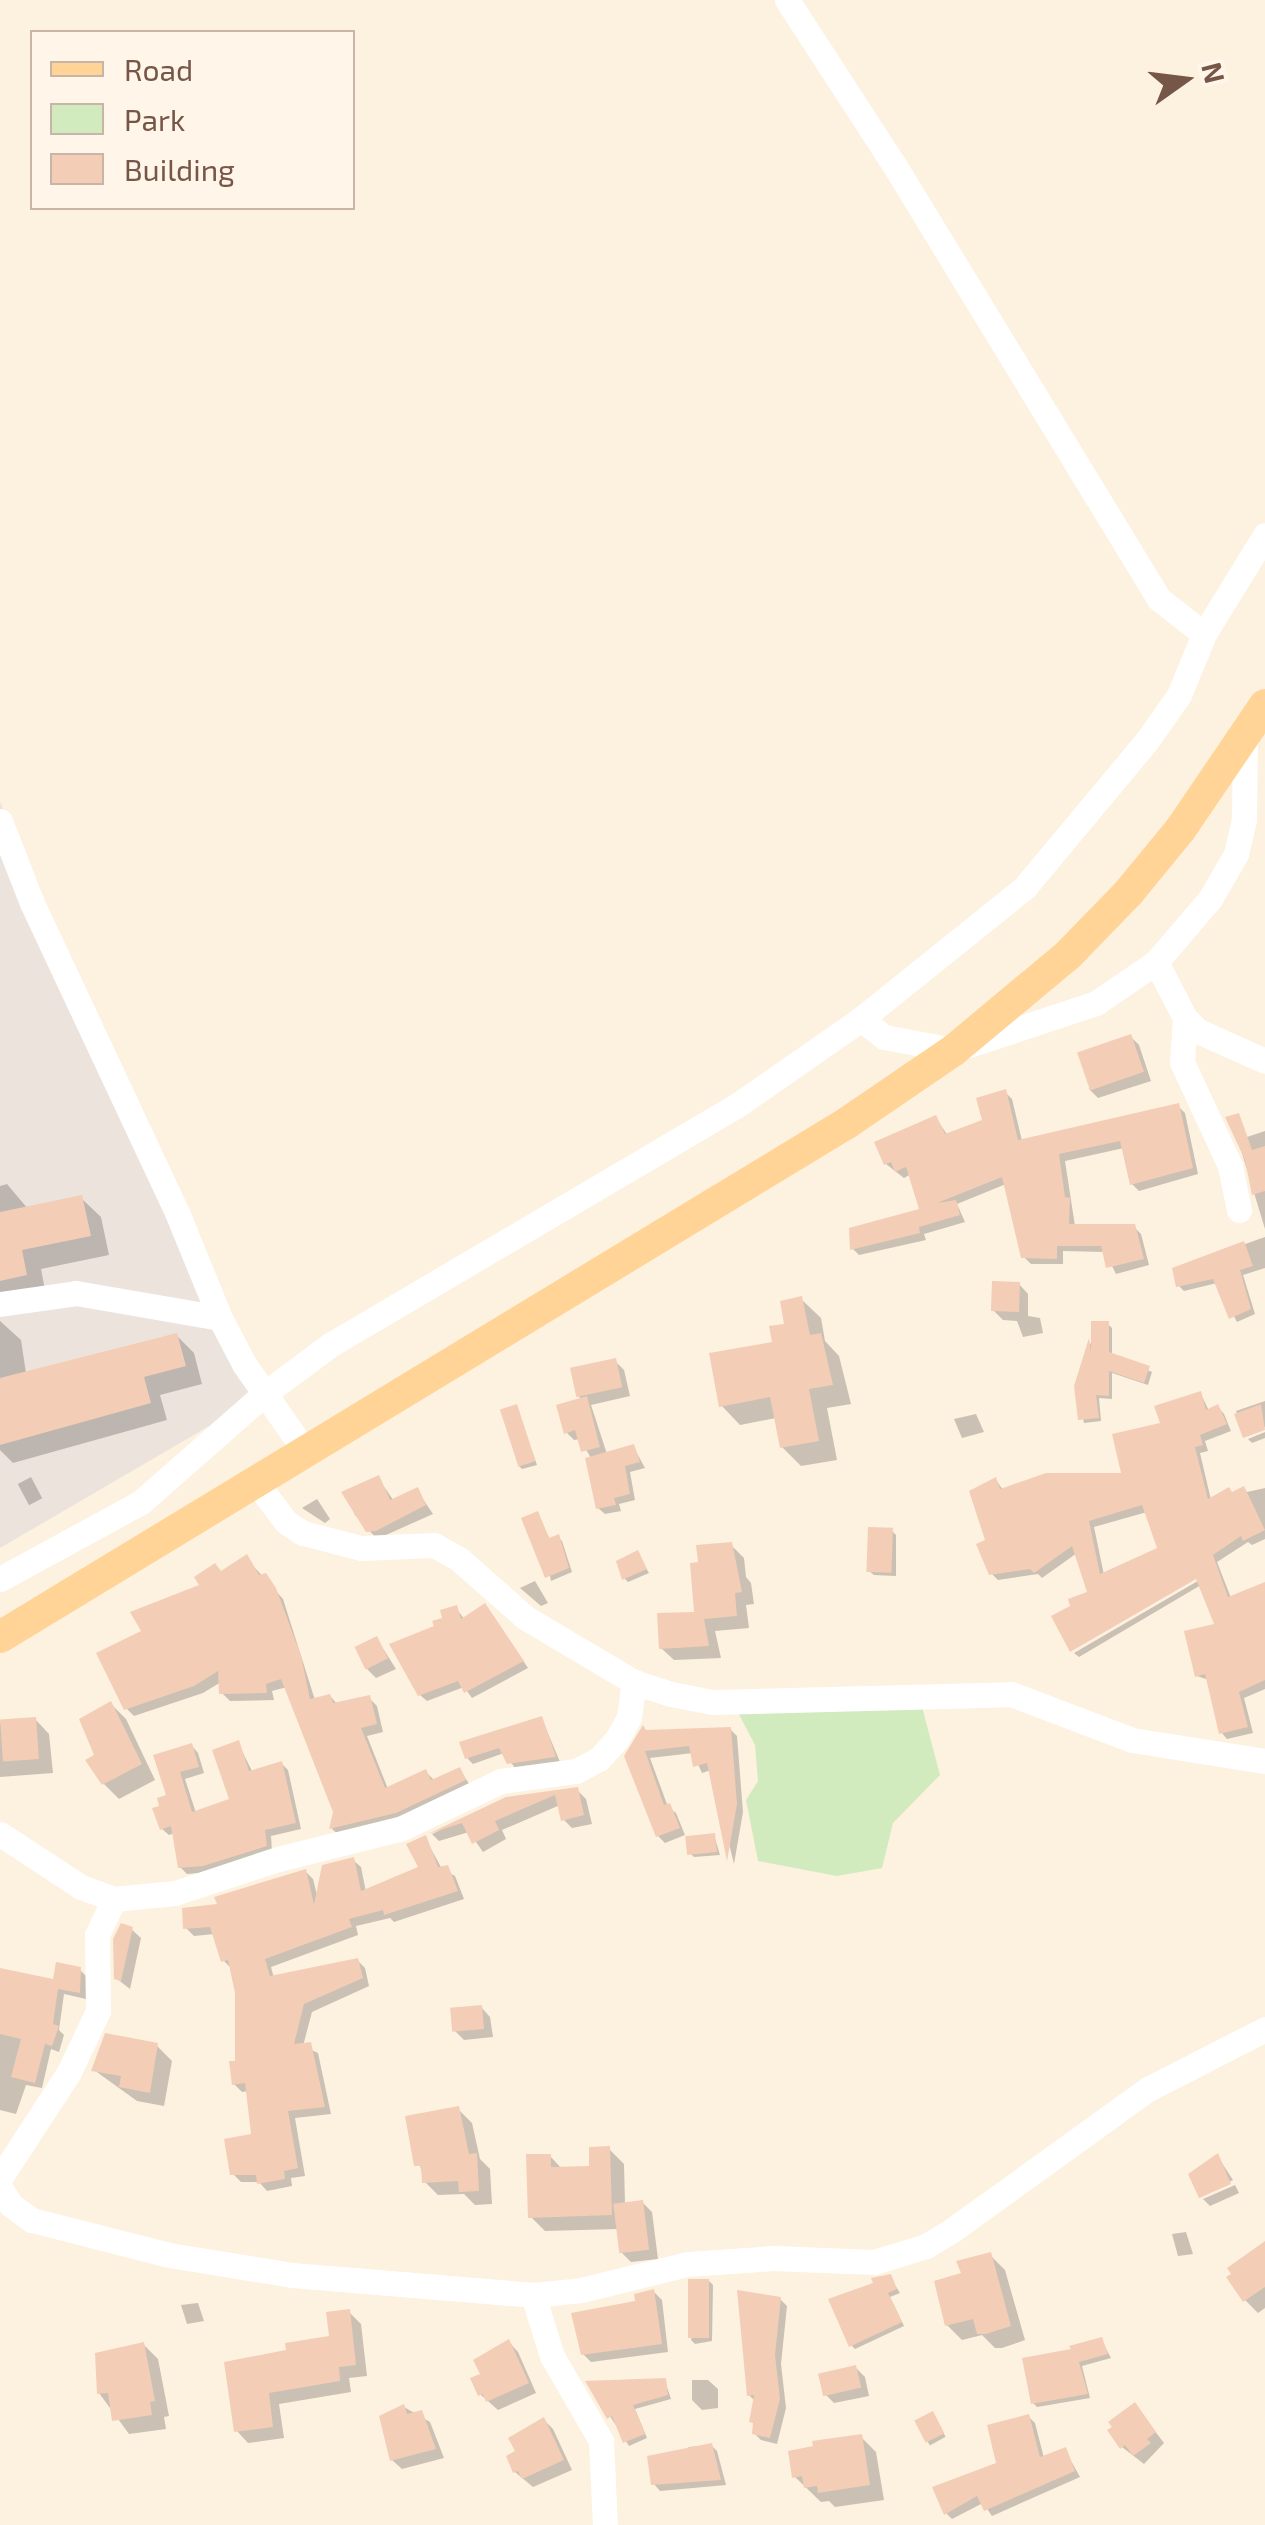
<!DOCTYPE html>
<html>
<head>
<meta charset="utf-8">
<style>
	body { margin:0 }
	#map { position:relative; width:1265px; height:2525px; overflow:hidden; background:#fdf1e0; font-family:"Exo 2",sans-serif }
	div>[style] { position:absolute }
	.industrial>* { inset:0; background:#ece3dc }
	.green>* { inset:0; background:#d2ebbe }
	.shadow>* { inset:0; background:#0003; transform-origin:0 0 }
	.building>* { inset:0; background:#f4cdb6; transform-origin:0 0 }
	.minor>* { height:25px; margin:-12.5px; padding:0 12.5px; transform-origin:12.5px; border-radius:12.5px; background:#fff }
	.major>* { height:32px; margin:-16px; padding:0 16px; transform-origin:16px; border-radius:16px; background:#ffd496 }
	span { translate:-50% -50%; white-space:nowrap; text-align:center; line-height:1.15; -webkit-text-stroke:8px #fff5e8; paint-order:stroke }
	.legend { position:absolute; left:30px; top:30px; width:325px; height:180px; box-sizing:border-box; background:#fff5e8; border:2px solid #c8b5a7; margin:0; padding:12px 18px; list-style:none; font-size:30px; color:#765646 }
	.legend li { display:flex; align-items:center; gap:20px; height:50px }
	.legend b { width:50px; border:2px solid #c8b5a7 }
	.north { position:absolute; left:1135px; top:30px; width:100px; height:100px; -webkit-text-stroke:8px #fff5e8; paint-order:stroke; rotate:76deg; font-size:28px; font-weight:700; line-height:40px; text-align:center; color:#765646 }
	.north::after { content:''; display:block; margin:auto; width:35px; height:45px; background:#765646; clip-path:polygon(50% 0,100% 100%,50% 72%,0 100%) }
</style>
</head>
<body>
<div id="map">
	<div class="industrial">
		<div style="clip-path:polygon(0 802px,264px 1394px,0 1548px)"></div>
	</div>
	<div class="green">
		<div style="clip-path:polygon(921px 1703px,940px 1775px,893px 1823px,882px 1868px,837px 1876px,758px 1861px,746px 1800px,758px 1781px,755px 1745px,734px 1705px)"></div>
	</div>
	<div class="shadow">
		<div style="clip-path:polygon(1130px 1036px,1139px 1045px,1151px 1081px,1098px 1098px,1089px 1089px)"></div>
		<div style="clip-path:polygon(1005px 1092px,1012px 1099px,1022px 1141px,1178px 1106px,1185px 1113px,1198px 1174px,1139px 1191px,1132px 1184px,1124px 1148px,1065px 1161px,1075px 1226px,1134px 1227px,1141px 1234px,1149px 1265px,1116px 1274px,1105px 1252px,1063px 1251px,1063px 1264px,1031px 1264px,1024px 1257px,1006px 1184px,957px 1204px,965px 1222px,924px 1234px,926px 1240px,859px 1255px,853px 1249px,922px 1210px,911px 1174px,904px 1178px,886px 1164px,936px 1118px,948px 1136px,985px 1122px)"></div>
		<div style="clip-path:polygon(1265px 1131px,1265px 1229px,1238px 1140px)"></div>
		<div style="clip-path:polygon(7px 1184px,28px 1209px,81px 1198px,101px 1217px,109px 1255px,41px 1269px,46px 1295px,0 1295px,0 1186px)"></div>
		<div style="clip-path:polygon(1265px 1237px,1265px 1268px,1243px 1275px,1255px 1314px,1237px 1322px,1217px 1283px,1184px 1291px,1179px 1286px,1175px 1269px)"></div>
		<div style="clip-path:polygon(1019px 1284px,1028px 1294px,1028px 1316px,1040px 1318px,1043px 1333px,1023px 1337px,1017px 1321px,1003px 1320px,993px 1310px)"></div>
		<div style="clip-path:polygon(801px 1299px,821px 1318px,825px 1341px,839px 1356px,851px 1404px,827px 1408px,837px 1460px,801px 1466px,782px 1447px,776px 1418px,740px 1425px,721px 1405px,787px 1326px)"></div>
		<div style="clip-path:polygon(0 1321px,21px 1340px,26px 1373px,176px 1335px,194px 1353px,202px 1384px,160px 1395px,167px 1420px,13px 1463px,0 1450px)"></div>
		<div style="clip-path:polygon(1108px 1324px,1112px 1328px,1112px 1355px,1152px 1372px,1148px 1385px,1112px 1373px,1112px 1399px,1099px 1398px,1101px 1421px,1084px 1423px,1076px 1387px,1091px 1342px,1094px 1345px)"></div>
		<div style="clip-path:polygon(615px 1361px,624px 1370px,630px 1396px,591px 1405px,607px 1454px,633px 1446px,645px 1468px,630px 1472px,635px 1500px,619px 1504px,621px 1511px,605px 1514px,598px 1508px,591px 1458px,580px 1439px,574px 1440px,566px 1432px,583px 1400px,578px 1396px)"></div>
		<div style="clip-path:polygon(evenodd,1201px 1394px,1209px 1411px,1218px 1407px,1224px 1414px,1231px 1431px,1205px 1441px,1208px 1451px,1200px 1453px,1211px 1500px,1244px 1489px,1247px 1492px,1265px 1488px,1265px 1539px,1252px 1545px,1248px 1542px,1217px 1562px,1231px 1598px,1265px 1583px,1265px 1689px,1244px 1698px,1253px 1733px,1227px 1739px,1221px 1732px,1209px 1680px,1197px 1676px,1218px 1626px,1201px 1585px,1079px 1657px,1074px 1653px,1208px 1575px,1090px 1594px,1077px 1553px,1042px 1578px,1038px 1574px,998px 1580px,991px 1573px,988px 1541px,996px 1480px,1003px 1490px,1124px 1476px,1163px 1425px,1201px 1394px,1147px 1512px,1160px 1550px,1104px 1575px,1094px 1527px,1147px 1512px)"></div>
		<div style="clip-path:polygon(1265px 1401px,1265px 1427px,1245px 1435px,1236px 1411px)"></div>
		<div style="clip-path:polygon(516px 1407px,537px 1465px,522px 1469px,518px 1465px)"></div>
		<div style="clip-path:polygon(976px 1414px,984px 1432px,962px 1438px,954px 1419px)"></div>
		<div style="clip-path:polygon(1265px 1432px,1265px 1438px,1252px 1443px,1248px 1439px)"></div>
		<div style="left:31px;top:1477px;width:24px;height:15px;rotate:62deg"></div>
		<div style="clip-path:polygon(378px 1478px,394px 1501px,417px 1490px,433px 1514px,377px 1539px,355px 1515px,345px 1493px)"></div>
		<div style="clip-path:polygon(317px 1499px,330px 1519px,325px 1523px,302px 1508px)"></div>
		<div style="clip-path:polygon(538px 1514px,550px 1540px,558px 1537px,562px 1541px,572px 1572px,551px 1581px)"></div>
		<div style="clip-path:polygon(892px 1531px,896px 1535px,896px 1576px,874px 1575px,869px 1571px)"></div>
		<div style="clip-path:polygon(731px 1545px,744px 1558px,746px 1577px,751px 1583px,754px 1604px,746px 1605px,749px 1628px,715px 1631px,721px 1658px,674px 1660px,661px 1648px,697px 1614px)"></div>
		<div style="clip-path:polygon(637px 1553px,649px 1573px,628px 1582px,624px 1578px)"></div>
		<div style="clip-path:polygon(246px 1558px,283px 1599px,315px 1700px,330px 1696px,338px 1705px,369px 1698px,377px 1706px,383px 1732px,367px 1736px,388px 1789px,426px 1772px,435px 1781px,460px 1770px,472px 1788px,405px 1820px,340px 1836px,332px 1829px,336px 1812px,287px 1687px,272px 1691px,274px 1700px,230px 1701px,222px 1693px,221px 1682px,203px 1693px,134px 1716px,126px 1708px,144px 1632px)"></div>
		<div style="clip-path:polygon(535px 1581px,548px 1603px,541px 1606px,520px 1588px)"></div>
		<div style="clip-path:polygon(456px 1608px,465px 1620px,491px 1613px,528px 1668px,472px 1698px,464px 1687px,427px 1701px,420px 1695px,437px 1627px)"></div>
		<div style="clip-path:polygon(377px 1639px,396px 1669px,376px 1678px,367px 1669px)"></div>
		<div style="clip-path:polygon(111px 1704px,126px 1719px,155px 1780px,119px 1799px,104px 1784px,98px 1757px)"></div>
		<div style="clip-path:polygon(35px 1719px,49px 1734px,53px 1773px,0 1777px,0 1722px)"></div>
		<div style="clip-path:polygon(542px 1719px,560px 1762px,515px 1768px,504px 1753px,473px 1764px,467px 1758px)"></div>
		<div style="clip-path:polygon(730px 1729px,737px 1736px,743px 1812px,734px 1864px,711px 1770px,702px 1773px,693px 1753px,650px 1758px,668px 1807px,676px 1813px,685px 1835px,665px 1843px,658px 1836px,627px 1756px,648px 1733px)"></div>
		<div style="clip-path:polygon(238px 1743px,253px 1773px,282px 1764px,288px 1770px,301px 1829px,271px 1836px,272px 1852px,211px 1872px,187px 1874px,180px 1867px,175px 1833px,169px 1835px,162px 1829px,169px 1797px,156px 1756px,192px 1746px,198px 1753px,204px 1773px,185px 1779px,196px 1813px,232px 1800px)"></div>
		<div style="clip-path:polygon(577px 1790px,586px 1799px,592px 1824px,572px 1828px,563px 1819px,560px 1805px,502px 1830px,506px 1839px,483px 1852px,469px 1832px,439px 1841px,432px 1834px,506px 1799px)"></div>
		<div style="clip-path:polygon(714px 1835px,720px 1855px,694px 1857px,690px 1853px)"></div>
		<div style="clip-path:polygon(425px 1838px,442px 1869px,455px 1876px,464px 1899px,394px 1922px,390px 1918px,356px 1926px,358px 1935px,271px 1967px,274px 1978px,357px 1960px,365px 1968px,369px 1986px,312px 2012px,303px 2046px,318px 2053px,331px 2114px,295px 2118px,305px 2176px,291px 2178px,292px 2186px,267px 2191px,259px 2182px,241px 2182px,233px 2174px,253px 2136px,249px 2091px,242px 2092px,234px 2084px,238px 1993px,233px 1970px,223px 1960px,215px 1934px,194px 1936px,186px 1928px,220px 1906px,306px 1872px,313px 1879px,318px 1899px,353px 1860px,361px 1867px,366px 1892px,421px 1868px)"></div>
		<div style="clip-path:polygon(131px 1929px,141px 1938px,130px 1989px,116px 1978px)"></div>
		<div style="clip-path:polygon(80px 1970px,87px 1977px,86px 1999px,64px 1994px,59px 2030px,64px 2035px,59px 2052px,51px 2049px,42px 2088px,26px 2085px,16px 2114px,0 2110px,0 1972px,55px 1982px)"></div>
		<div style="clip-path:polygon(481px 2007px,490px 2017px,493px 2037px,464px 2040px,455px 2031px)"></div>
		<div style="clip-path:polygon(157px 2046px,172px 2061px,164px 2106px,137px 2101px,94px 2070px)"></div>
		<div style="clip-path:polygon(458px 2109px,472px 2123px,480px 2159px,490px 2169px,492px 2204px,475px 2205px,464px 2194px,438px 2195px,424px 2181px,408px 2118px)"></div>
		<div style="clip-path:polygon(609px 2149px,624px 2164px,625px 2204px,642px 2202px,652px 2212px,658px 2259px,631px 2262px,621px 2252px,618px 2229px,545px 2231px,530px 2216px,550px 2156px,562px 2169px,592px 2168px)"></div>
		<div style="clip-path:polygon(1218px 2157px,1233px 2180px,1201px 2197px,1191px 2175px)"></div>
		<div style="clip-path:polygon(1235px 2185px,1239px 2193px,1210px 2206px,1203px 2199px)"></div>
		<div style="clip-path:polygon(1186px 2232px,1193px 2254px,1178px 2256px,1172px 2234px)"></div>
		<div style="clip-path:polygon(990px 2255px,1005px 2270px,1025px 2340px,1002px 2348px,995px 2348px,982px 2335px,962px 2340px,947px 2325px,964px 2274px)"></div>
		<div style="clip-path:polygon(1265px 2255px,1265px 2308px,1258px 2313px,1245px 2300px)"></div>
		<div style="clip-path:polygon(890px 2277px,900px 2293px,890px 2297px,904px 2326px,855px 2349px,851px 2345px)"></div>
		<div style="clip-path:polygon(709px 2281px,713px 2285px,712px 2341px,695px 2344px,691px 2340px)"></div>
		<div style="clip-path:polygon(654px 2292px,662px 2300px,668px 2352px,591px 2362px,583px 2354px)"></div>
		<div style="clip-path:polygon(780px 2299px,787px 2306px,781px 2364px,786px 2408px,777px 2444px,761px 2440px,754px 2433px,755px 2401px,749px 2395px)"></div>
		<div style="clip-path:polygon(198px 2303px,204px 2321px,187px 2324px,181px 2305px)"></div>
		<div style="clip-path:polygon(349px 2312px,361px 2324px,367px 2376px,349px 2378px,351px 2392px,279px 2404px,284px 2438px,248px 2443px,237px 2431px,289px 2352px,332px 2338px)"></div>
		<div style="clip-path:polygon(1101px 2339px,1111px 2358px,1082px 2366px,1090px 2398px,1037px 2407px,1033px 2403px,1074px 2351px)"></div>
		<div style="clip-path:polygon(509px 2342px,518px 2352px,536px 2393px,498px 2410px,480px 2394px,483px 2375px)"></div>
		<div style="clip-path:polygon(143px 2344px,158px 2359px,169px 2416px,164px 2417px,166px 2429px,129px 2434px,99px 2393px)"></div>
		<div style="clip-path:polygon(855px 2367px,865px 2377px,869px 2396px,834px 2403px,824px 2393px)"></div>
		<div style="clip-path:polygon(692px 2380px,708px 2380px,718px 2389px,718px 2408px,702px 2410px,692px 2400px)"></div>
		<div style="clip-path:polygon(665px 2381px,671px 2399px,635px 2409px,647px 2438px,629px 2446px,589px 2383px)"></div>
		<div style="clip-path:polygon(1135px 2405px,1164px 2443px,1144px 2464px,1122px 2447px)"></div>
		<div style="clip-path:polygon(404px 2407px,430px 2422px,444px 2458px,402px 2469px,392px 2460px)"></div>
		<div style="left:933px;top:2414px;width:26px;height:18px;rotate:61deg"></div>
		<div style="clip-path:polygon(1029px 2417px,1035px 2423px,1044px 2458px,1065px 2450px,1080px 2477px,992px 2516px,983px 2503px,952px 2519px,946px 2513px,999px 2465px)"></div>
		<div style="clip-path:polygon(544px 2420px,553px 2429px,572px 2470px,533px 2487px,515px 2472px,518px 2453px)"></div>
		<div style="clip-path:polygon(861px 2437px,876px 2452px,884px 2500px,835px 2507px,829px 2501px,821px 2502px,795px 2477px)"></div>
		<div style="clip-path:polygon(711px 2445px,717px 2451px,726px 2485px,660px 2491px,654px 2484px,689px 2447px)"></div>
	</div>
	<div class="building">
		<div style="left:1131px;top:1034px;width:40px;height:57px;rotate:71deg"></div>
		<div style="clip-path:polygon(1006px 1089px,1018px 1140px,1179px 1103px,1193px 1168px,1130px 1185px,1120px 1141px,1059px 1154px,1065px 1197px,1070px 1198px,1069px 1224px,1135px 1224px,1144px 1259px,1106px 1268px,1101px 1246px,1057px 1246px,1057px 1259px,1021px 1258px,1002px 1177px,937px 1203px,956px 1200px,960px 1215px,919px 1227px,920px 1233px,850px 1250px,849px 1228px,919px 1209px,906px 1167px,895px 1172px,891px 1162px,884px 1165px,874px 1142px,936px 1115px,945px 1134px,982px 1120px,976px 1098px)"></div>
		<div style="clip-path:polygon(1239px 1113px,1252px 1150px,1265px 1146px,1265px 1191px,1252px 1195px,1245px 1160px,1225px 1117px)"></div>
		<div style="clip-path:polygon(82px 1195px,91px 1236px,22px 1250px,27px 1275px,0 1281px,0 1212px)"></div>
		<div style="clip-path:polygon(1244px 1241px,1253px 1266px,1240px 1270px,1251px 1309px,1229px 1319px,1213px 1279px,1176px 1287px,1172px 1268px)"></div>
		<div style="left:992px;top:1281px;width:28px;height:30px;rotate:2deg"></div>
		<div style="clip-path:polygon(802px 1296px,810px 1335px,821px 1333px,833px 1385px,809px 1389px,819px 1441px,780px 1448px,770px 1397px,719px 1407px,709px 1353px,772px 1342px,769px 1326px,784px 1324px,780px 1301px)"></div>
		<div style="clip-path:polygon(1091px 1321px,1109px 1321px,1109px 1352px,1150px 1366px,1144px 1383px,1109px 1371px,1109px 1396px,1096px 1395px,1099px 1418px,1078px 1420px,1074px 1386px,1089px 1338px,1091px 1353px)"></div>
		<div style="clip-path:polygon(177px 1333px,186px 1366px,144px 1377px,151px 1403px,0 1445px,0 1378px)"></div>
		<div style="left:616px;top:1358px;width:30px;height:47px;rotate:78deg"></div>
		<div style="clip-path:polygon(evenodd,1201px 1391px,1206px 1410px,1218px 1404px,1227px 1424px,1200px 1435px,1203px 1445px,1195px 1447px,1208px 1499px,1229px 1487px,1232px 1492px,1244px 1486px,1265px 1530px,1243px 1541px,1241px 1536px,1213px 1555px,1228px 1597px,1265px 1582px,1265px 1680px,1239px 1692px,1248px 1727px,1219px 1734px,1205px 1674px,1195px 1677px,1184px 1631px,1214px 1624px,1196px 1579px,1070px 1652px,1051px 1616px,1070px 1606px,1068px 1599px,1087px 1592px,1072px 1546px,1034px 1573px,1030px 1569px,989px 1575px,976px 1544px,985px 1540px,969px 1491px,996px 1477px,1000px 1489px,1046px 1473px,1121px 1473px,1112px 1434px,1160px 1423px,1154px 1406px,1201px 1391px,1142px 1505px,1157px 1548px,1100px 1574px,1089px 1521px,1142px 1505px)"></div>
		<div style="clip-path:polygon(587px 1396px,600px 1447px,581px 1452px,575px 1430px,564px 1434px,556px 1405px)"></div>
		<div style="left:517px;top:1404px;width:60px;height:18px;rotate:72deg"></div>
		<div style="clip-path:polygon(1261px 1404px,1265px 1430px,1243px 1438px,1234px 1414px)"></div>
		<div style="clip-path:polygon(634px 1444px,640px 1462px,625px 1466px,630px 1494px,614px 1498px,616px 1505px,596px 1509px,585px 1458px)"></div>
		<div style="clip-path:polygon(379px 1475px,390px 1500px,418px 1487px,426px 1505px,376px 1531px,366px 1532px,341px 1492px)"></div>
		<div style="clip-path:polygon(538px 1511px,549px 1538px,559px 1534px,569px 1568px,545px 1578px,521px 1518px)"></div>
		<div style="left:868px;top:1527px;width:25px;height:45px;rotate:2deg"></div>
		<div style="clip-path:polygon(732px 1542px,742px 1592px,735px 1593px,737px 1616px,704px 1619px,709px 1646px,659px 1649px,657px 1613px,694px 1612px,690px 1563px,698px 1562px,696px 1545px)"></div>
		<div style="clip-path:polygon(638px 1550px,647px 1569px,622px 1580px,616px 1561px)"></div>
		<div style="clip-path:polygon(247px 1554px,259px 1575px,266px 1573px,276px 1588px,301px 1656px,310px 1699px,330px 1694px,333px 1703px,370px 1695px,377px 1724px,361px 1728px,385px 1788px,426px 1769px,431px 1780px,460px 1767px,466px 1780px,396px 1813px,329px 1829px,333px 1812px,281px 1679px,266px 1684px,267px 1693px,219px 1694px,218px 1671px,194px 1686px,124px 1710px,96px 1653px,141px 1631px,130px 1612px,199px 1585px,194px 1577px,215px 1563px,221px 1571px)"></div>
		<div style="clip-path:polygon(485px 1603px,524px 1661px,464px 1693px,458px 1681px,418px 1696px,389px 1644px,434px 1626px,432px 1621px,442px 1618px,440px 1610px,457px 1605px,461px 1619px)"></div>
		<div style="left:377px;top:1636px;width:25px;height:25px;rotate:64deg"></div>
		<div style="clip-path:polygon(111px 1701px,142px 1764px,102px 1785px,85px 1760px,94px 1755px,79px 1719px)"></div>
		<div style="clip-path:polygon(542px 1716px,556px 1757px,507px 1764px,499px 1748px,465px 1759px,459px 1742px)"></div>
		<div style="left:36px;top:1717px;width:42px;height:36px;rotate:86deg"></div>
		<div style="clip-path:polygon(643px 1725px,646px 1730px,731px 1727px,737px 1804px,727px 1861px,707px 1763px,693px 1767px,689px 1746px,645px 1751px,664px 1805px,670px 1803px,680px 1828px,656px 1837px,624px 1756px)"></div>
		<div style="clip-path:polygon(239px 1740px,249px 1771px,282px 1761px,296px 1823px,265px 1830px,267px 1846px,203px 1866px,178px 1868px,171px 1826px,160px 1830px,152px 1808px,159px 1806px,157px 1798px,166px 1795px,153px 1755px,192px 1743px,199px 1767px,180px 1772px,192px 1812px,229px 1799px,212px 1750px)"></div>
		<div style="clip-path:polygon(578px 1787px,584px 1815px,561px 1821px,555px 1795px,495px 1821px,499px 1830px,472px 1844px,462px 1823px,428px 1834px,506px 1797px)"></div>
		<div style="left:715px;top:1833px;width:19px;height:30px;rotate:84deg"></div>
		<div style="clip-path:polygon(426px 1835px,438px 1867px,448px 1865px,458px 1891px,384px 1915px,383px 1910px,349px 1919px,352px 1927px,265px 1959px,270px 1976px,358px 1958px,363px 1978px,304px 2004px,294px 2044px,311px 2042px,325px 2107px,288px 2111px,298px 2168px,284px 2171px,285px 2179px,257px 2184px,256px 2175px,230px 2175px,224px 2139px,251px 2134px,245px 2083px,232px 2085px,229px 2061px,235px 2061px,235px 1993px,228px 1960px,221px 1962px,210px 1927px,183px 1929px,182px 1908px,217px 1904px,214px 1897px,306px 1869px,314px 1905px,322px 1865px,354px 1857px,361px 1891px,418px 1867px,406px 1844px)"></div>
		<div style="clip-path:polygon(121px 1923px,133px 1927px,121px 1981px,114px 1979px,113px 1939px)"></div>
		<div style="clip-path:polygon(56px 1962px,81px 1967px,80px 1993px,58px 1989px,53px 2024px,59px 2026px,52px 2046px,45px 2044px,35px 2083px,11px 2077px,21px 2039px,0 2034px,0 1968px,53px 1979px)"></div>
		<div style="left:482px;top:2005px;width:24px;height:32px;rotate:85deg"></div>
		<div style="clip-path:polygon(105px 2033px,158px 2043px,150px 2093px,119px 2087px,121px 2076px,91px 2071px)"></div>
		<div style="clip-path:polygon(459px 2106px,469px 2154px,477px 2153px,479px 2191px,459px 2192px,458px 2181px,422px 2183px,421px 2166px,414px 2166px,405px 2116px)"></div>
		<div style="clip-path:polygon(610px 2146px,612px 2215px,528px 2218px,526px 2154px,551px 2154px,551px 2167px,589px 2166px,589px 2147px)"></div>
		<div style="clip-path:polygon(1218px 2153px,1231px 2184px,1199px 2198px,1188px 2174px)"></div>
		<div style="left:643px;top:2200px;width:50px;height:30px;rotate:83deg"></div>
		<div style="clip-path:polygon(1265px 2241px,1265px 2287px,1243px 2302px,1226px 2277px,1231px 2274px,1227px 2268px)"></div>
		<div style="clip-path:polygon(991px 2252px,1011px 2326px,986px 2334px,977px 2334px,973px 2319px,945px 2326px,934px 2281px,961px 2273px,956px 2261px)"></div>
		<div style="clip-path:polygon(891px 2274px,897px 2289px,888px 2293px,902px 2322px,849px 2347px,828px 2299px,873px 2283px,871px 2278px)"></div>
		<div style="left:709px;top:2279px;width:59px;height:21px;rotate:90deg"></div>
		<div style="clip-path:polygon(654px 2289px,662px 2344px,581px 2355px,571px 2313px,635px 2301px,634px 2294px)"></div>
		<div style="clip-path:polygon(737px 2290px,781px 2297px,775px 2355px,780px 2399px,770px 2438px,752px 2434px,753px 2423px,749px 2422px,754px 2395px,747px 2396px)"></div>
		<div style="clip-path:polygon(350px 2309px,356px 2365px,339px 2367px,340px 2381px,269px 2393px,273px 2427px,234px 2432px,224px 2362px,286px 2350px,285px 2343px,329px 2336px,326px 2312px)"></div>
		<div style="clip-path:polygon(1102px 2337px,1108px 2354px,1079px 2362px,1088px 2394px,1031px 2404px,1022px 2358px,1071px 2349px,1069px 2346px)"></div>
		<div style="clip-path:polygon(509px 2339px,529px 2383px,486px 2402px,483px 2394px,478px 2396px,470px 2378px,480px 2374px,473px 2360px)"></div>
		<div style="clip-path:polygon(144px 2342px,155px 2401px,150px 2402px,152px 2415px,112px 2421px,108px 2393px,97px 2394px,95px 2353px)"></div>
		<div style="left:856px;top:2365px;width:23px;height:39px;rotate:77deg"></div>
		<div style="clip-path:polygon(666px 2378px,668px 2395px,633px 2405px,645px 2434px,623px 2443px,612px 2416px,607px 2419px,585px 2381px)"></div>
		<div style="clip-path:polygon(1135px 2402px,1156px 2432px,1147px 2439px,1151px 2443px,1133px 2456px,1125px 2445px,1120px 2449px,1107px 2430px,1112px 2427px,1108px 2422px)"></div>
		<div style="clip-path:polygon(404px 2404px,407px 2414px,422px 2410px,436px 2449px,390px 2461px,379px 2416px)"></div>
		<div style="left:933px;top:2411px;width:25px;height:21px;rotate:63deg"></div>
		<div style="clip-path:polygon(1029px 2414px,1040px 2457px,1066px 2447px,1075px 2471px,984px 2511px,977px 2496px,944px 2515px,932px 2487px,996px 2463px,987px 2425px)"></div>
		<div style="clip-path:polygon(544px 2417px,564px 2460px,522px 2479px,518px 2471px,513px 2473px,506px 2456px,515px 2451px,508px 2438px)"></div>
		<div style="clip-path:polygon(862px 2434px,870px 2485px,818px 2493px,817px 2486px,804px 2488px,802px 2476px,792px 2478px,788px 2451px,813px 2446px,812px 2441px)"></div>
		<div style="clip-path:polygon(712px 2443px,721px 2480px,651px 2485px,647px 2456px)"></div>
	</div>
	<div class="minor">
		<div style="left:787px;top:0;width:194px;rotate:57deg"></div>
		<div style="left:893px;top:163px;width:511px;rotate:58.61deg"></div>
		<div style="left:1159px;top:599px;width:57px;rotate:37.9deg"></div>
		<div style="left:0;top:821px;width:88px;rotate:68.7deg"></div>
		<div style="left:32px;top:903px;width:344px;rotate:64.9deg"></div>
		<div style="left:178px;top:1215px;width:111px;rotate:67.8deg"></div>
		<div style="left:220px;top:1318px;width:52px;rotate:62.4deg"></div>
		<div style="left:244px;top:1364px;width:106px;rotate:55deg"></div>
		<div style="left:1156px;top:962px;width:63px;rotate:62.6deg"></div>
		<div style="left:1185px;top:1018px;width:18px;rotate:45deg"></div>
		<div style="left:1198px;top:1031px;width:73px;rotate:24.1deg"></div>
		<div style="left:1185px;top:1018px;width:44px;rotate:93.9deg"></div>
		<div style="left:1182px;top:1062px;width:115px;rotate:65.2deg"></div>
		<div style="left:1230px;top:1166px;width:45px;rotate:78.4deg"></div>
		<div style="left:861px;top:1019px;width:29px;rotate:38deg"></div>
		<div style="left:884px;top:1037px;width:71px;rotate:10.5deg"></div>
		<div style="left:954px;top:1050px;width:150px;rotate:-18.3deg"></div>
		<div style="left:1096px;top:1003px;width:73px;rotate:-34.3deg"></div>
		<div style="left:1156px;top:962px;width:83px;rotate:-49.4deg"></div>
		<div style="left:1210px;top:899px;width:52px;rotate:-60deg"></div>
		<div style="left:1236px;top:854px;width:36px;rotate:-77deg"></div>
		<div style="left:1244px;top:819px;width:82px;rotate:-89.3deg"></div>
		<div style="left:0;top:1304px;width:77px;rotate:-8.2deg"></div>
		<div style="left:76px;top:1293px;width:146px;rotate:9.8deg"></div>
		<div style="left:255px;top:1481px;width:51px;rotate:52.9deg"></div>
		<div style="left:286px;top:1522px;width:20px;rotate:33deg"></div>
		<div style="left:303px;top:1533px;width:60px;rotate:14.5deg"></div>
		<div style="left:361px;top:1548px;width:73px;rotate:-2.4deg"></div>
		<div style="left:434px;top:1545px;width:29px;rotate:29deg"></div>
		<div style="left:459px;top:1559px;width:89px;rotate:41.4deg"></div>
		<div style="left:526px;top:1618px;width:126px;rotate:30.7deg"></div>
		<div style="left:634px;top:1682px;width:39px;rotate:18deg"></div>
		<div style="left:671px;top:1694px;width:42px;rotate:11deg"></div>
		<div style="left:712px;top:1702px;width:299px;rotate:-1.5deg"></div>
		<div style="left:1011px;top:1694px;width:129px;rotate:20.8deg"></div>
		<div style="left:1132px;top:1740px;width:135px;rotate:9deg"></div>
		<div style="left:0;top:1579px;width:161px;rotate:-28.6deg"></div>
		<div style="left:141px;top:1502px;width:164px;rotate:-41.3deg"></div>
		<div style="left:264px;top:1394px;width:82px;rotate:-36.6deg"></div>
		<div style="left:330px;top:1345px;width:471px;rotate:-30.5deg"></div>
		<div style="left:736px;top:1106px;width:152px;rotate:-34.8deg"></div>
		<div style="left:861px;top:1019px;width:211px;rotate:-38.8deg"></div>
		<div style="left:1025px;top:887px;width:189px;rotate:-50.2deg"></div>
		<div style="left:1146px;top:742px;width:57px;rotate:-54.9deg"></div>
		<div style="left:1179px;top:695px;width:66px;rotate:-67.7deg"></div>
		<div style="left:1204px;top:634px;width:116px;rotate:-58.4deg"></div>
		<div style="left:0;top:1834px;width:97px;rotate:33.2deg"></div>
		<div style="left:81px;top:1887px;width:35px;rotate:20deg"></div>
		<div style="left:114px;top:1899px;width:61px;rotate:-5.6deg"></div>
		<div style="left:175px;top:1893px;width:108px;rotate:-18.3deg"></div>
		<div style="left:278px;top:1859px;width:128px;rotate:-14deg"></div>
		<div style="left:402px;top:1828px;width:110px;rotate:-25.4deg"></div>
		<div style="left:501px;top:1781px;width:76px;rotate:-7.6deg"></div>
		<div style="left:576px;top:1771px;width:26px;rotate:-28deg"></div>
		<div style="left:599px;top:1759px;width:27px;rotate:-48deg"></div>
		<div style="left:617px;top:1739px;width:25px;rotate:-61deg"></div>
		<div style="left:629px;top:1717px;width:35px;rotate:-82deg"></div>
		<div style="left:0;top:2178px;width:126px;rotate:-56.9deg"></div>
		<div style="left:69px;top:2072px;width:68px;rotate:-64.6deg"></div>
		<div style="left:98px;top:2011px;width:76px;rotate:-90.8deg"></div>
		<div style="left:97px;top:1935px;width:40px;rotate:-65deg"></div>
		<div style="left:0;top:2188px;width:20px;rotate:57deg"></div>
		<div style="left:11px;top:2205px;width:26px;rotate:36deg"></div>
		<div style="left:32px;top:2220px;width:141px;rotate:14.3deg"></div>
		<div style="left:169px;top:2255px;width:125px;rotate:9.2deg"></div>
		<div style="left:292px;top:2275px;width:242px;rotate:4.7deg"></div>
		<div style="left:533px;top:2295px;width:48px;rotate:-5.9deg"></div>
		<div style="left:581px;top:2290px;width:110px;rotate:-13.7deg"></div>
		<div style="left:688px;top:2264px;width:85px;rotate:-4deg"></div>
		<div style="left:773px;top:2258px;width:101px;rotate:2.3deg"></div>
		<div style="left:874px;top:2262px;width:54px;rotate:-17.1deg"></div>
		<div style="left:926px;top:2246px;width:29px;rotate:-31deg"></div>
		<div style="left:951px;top:2231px;width:243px;rotate:-35.8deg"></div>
		<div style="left:1148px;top:2089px;width:131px;rotate:-27.1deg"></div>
		<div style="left:533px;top:2295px;width:64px;rotate:72.7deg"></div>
		<div style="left:552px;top:2356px;width:98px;rotate:60deg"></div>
		<div style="left:601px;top:2441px;width:84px;rotate:87.3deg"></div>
	</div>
	<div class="major">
		<div style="left:0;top:1637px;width:991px;rotate:-31.25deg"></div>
		<div style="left:847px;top:1123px;width:130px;rotate:-34.3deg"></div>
		<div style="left:954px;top:1050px;width:148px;rotate:-39.8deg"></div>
		<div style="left:1068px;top:955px;width:88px;rotate:-45.9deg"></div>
		<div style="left:1129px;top:892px;width:80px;rotate:-50.6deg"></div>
		<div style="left:1180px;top:830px;width:151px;rotate:-55.8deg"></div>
	</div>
	<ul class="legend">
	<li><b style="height:12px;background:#ffd496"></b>Road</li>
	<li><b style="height:28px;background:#d2ebbe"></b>Park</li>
	<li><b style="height:28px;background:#f4cdb6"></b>Building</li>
	</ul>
	<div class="north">N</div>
</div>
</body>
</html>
